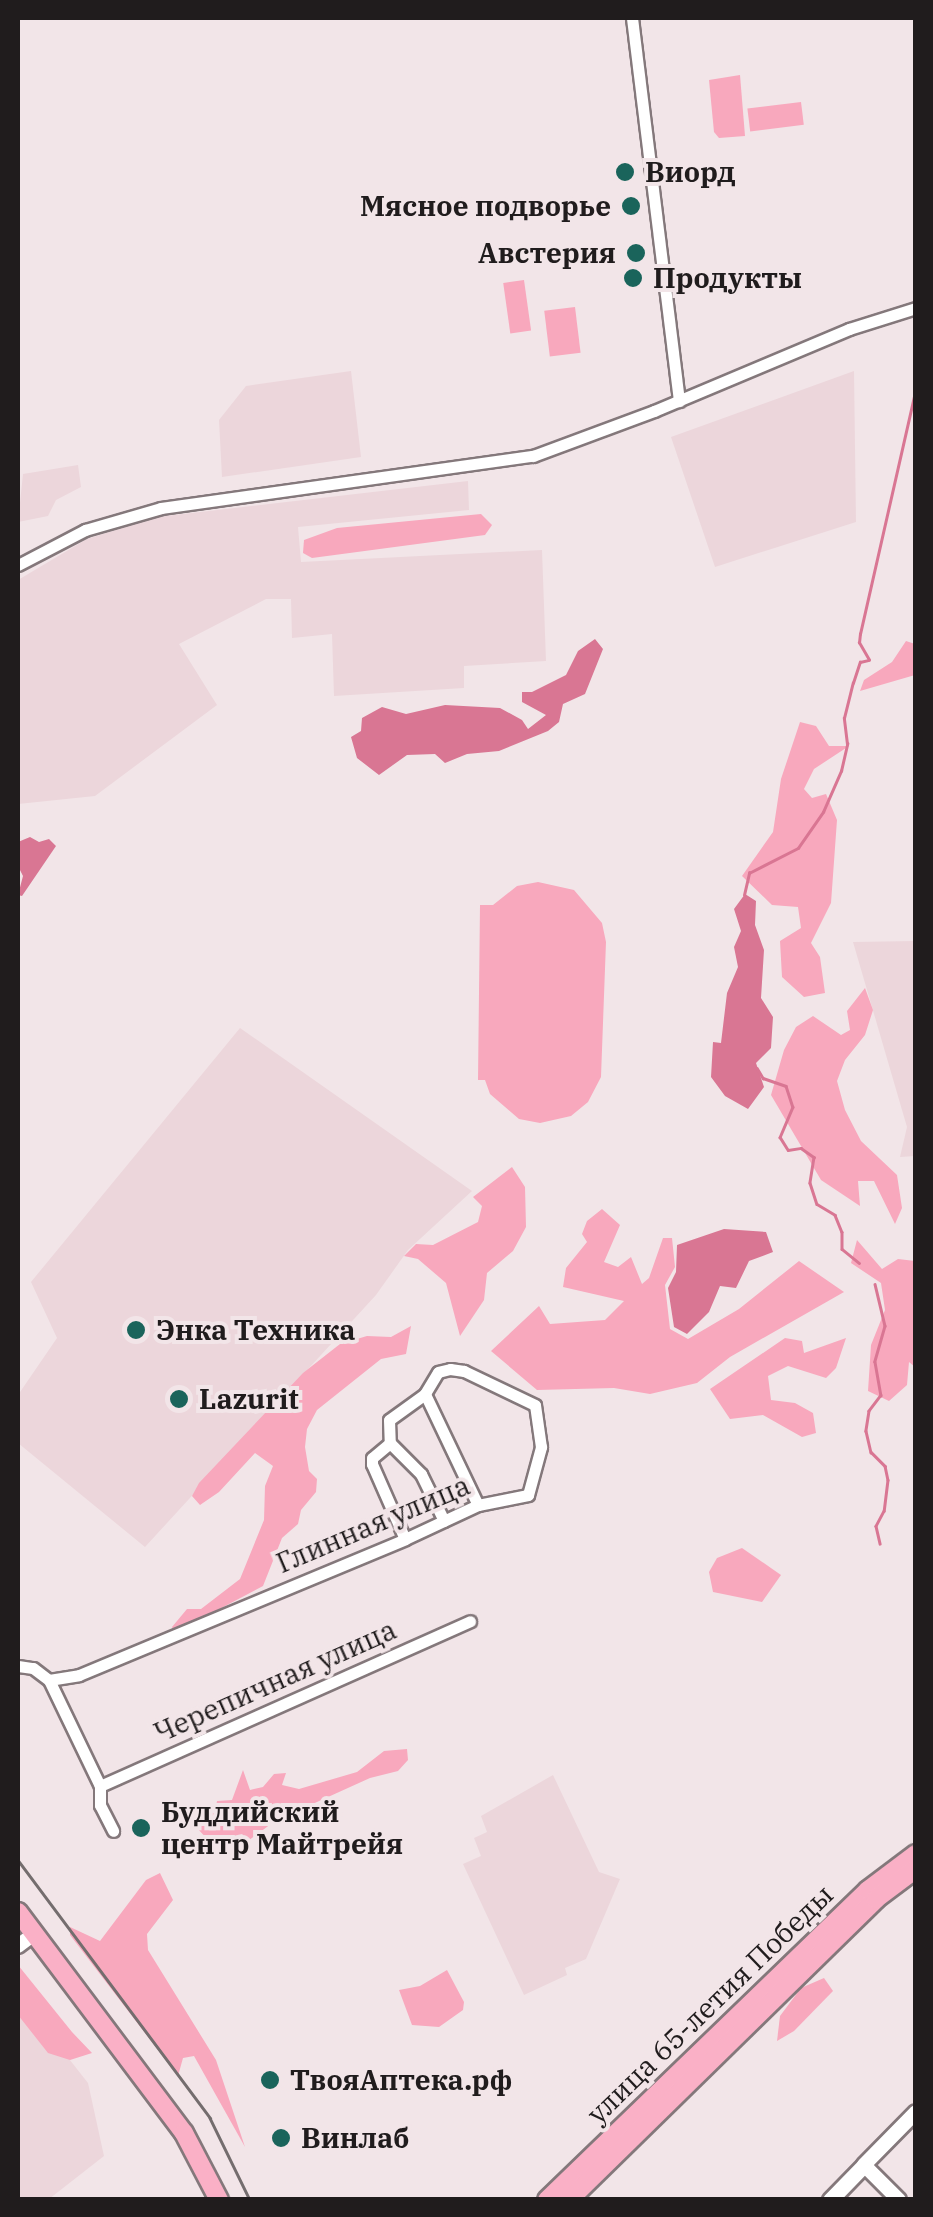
<!DOCTYPE html>
<html>
<head>
<meta charset="utf-8">
<style>
	body { margin:0 }
	#map { position:relative; width:933px; height:2217px; overflow:hidden; background:#f2e5e8; font-family:"IBM Plex Serif",serif }
	div>[style] { position:absolute }
	.built>* { inset:0; background:#ecd6db }
	.green>* { inset:0; background:#f8a8bd; transform-origin:0 0 }
	.water>* { inset:0; background:#d97693 }
	.stream>* { height:2.5px; margin:-1.25px; padding:0 1.25px; transform-origin:1.25px; border-radius:1.25px; background:#d97693 }
	.roads { filter:drop-shadow(2px 0 #84787b) drop-shadow(-2px 0 #84787b) drop-shadow(0 2px #84787b) drop-shadow(0 -2px #84787b) }
	.minor>* { height:11px; margin:-5.5px; padding:0 5.5px; transform-origin:5.5px; border-radius:5.5px; background:#fff }
	.tertiary>* { height:14px; margin:-7px; padding:0 7px; transform-origin:7px; border-radius:7px; background:#fff }
	.secondary>* { height:15px; margin:-7.5px; padding:0 7.5px; transform-origin:7.5px; border-radius:7.5px; background:#fff }
	.primary>* { height:18px; margin:-9px; padding:0 9px; transform-origin:9px; border-radius:9px; background:#fab0c6 }
	.tram>* { height:2.5px; margin:-1.25px; padding:0 1.25px; transform-origin:1.25px; border-radius:1.25px; background:#746d6e }
	.dots>* { width:28px; height:28px; translate:-50% -50%; box-sizing:border-box; border:5px solid #f2e5e8; border-radius:50% }
	span { translate:-50% -50%; white-space:nowrap; text-align:center; line-height:1.15; -webkit-text-stroke:8px #f2e5e8; paint-order:stroke }
	.poi-label { font-size:28px; color:#201c1d; font-weight:700 }
	.left { translate:0 -50%; text-align:left }
	.right { translate:-100% -50%; text-align:right }
	.street-label { font-size:28px; color:#201c1d }
	.frame { position:absolute; inset:0; border:20px solid #201c1d; pointer-events:none }
</style>
</head>
<body>
<div id="map">
	<div class="built">
		<div style="clip-path:polygon(351px 371px,361px 457px,222px 477px,219px 420px,246px 386px)"></div>
		<div style="clip-path:polygon(854px 371px,856px 522px,715px 567px,671px 437px)"></div>
		<div style="clip-path:polygon(78px 465px,81px 487px,56px 500px,48px 516px,18px 522px,23px 474px)"></div>
		<div style="clip-path:polygon(468px 481px,469px 510px,298px 527px,301px 562px,542px 550px,546px 661px,464px 666px,464px 688px,334px 696px,332px 634px,292px 638px,291px 599px,266px 599px,179px 644px,217px 705px,95px 796px,18px 804px,18px 580px,87px 539px,157px 517px)"></div>
		<div style="clip-path:polygon(915px 941px,915px 1156px,900px 1157px,907px 1127px,853px 942px)"></div>
		<div style="clip-path:polygon(240px 1028px,472px 1191px,408px 1250px,376px 1295px,145px 1547px,18px 1443px,18px 1395px,57px 1338px,31px 1282px)"></div>
		<div style="clip-path:polygon(553px 1775px,599px 1872px,620px 1879px,586px 1959px,565px 1968px,567px 1975px,524px 1995px,463px 1864px,481px 1856px,474px 1838px,487px 1832px,481px 1816px)"></div>
		<div style="clip-path:polygon(18px 1994px,88px 2083px,104px 2156px,49px 2199px,18px 2199px)"></div>
	</div>
	<div class="green">
		<div style="clip-path:polygon(740px 75px,745px 136px,719px 138px,714px 132px,709px 80px)"></div>
		<div style="left:801px;top:102px;width:23px;height:54px;rotate:83deg"></div>
		<div style="left:524px;top:280px;width:51px;height:21px;rotate:82deg"></div>
		<div style="left:575px;top:307px;width:46px;height:31px;rotate:83deg"></div>
		<div style="clip-path:polygon(481px 514px,492px 525px,485px 535px,312px 558px,303px 553px,304px 540px,337px 528px)"></div>
		<div style="clip-path:polygon(906px 641px,915px 644px,915px 675px,860px 691px,864px 680px,892px 662px)"></div>
		<div style="clip-path:polygon(800px 722px,816px 726px,829px 746px,849px 746px,814px 769px,804px 789px,812px 798px,826px 794px,837px 820px,831px 903px,811px 943px,820px 957px,825px 993px,804px 997px,782px 977px,780px 941px,801px 928px,798px 907px,772px 905px,742px 876px,773px 832px,781px 779px)"></div>
		<div style="clip-path:polygon(538px 882px,574px 890px,602px 923px,606px 942px,601px 1077px,588px 1102px,571px 1116px,540px 1123px,519px 1119px,490px 1094px,485px 1080px,478px 1080px,480px 905px,493px 905px,517px 886px)"></div>
		<div style="clip-path:polygon(865px 988px,873px 1010px,865px 1035px,845px 1060px,837px 1081px,845px 1110px,861px 1141px,897px 1175px,902px 1208px,895px 1224px,874px 1181px,858px 1181px,860px 1206px,821px 1180px,771px 1095px,784px 1050px,796px 1027px,813px 1016px,841px 1035px,850px 1030px,847px 1011px)"></div>
		<div style="clip-path:polygon(512px 1167px,525px 1187px,526px 1227px,513px 1251px,487px 1273px,484px 1300px,460px 1336px,446px 1283px,418px 1259px,404px 1256px,416px 1244px,433px 1245px,478px 1222px,482px 1206px,473px 1197px)"></div>
		<div style="clip-path:polygon(602px 1209px,620px 1225px,604px 1262px,618px 1267px,631px 1257px,642px 1284px,649px 1278px,663px 1238px,672px 1238px,675px 1267px,665px 1285px,670px 1329px,688px 1339px,739px 1309px,799px 1261px,844px 1292px,730px 1357px,697px 1383px,650px 1394px,614px 1388px,537px 1390px,491px 1351px,539px 1306px,550px 1324px,605px 1320px,624px 1301px,563px 1287px,566px 1268px,587px 1242px,582px 1234px,587px 1221px)"></div>
		<div style="clip-path:polygon(857px 1240px,882px 1269px,898px 1259px,915px 1261px,915px 1367px,909px 1362px,907px 1385px,889px 1401px,868px 1391px,871px 1345px,885px 1310px,881px 1283px,851px 1263px)"></div>
		<div style="clip-path:polygon(411px 1326px,406px 1354px,381px 1359px,317px 1410px,307px 1429px,305px 1447px,309px 1471px,317px 1479px,316px 1492px,301px 1510px,298px 1524px,282px 1538px,263px 1586px,174px 1633px,172px 1627px,187px 1609px,201px 1609px,240px 1579px,264px 1520px,265px 1486px,273px 1466px,255px 1453px,219px 1492px,200px 1505px,192px 1496px,199px 1483px,303px 1373px,340px 1344px,367px 1336px,391px 1337px)"></div>
		<div style="clip-path:polygon(785px 1338px,802px 1341px,804px 1353px,846px 1338px,836px 1368px,826px 1378px,788px 1366px,768px 1376px,771px 1400px,795px 1403px,813px 1413px,816px 1433px,802px 1437px,763px 1415px,730px 1419px,710px 1389px)"></div>
		<div style="clip-path:polygon(742px 1548px,781px 1575px,762px 1602px,713px 1592px,709px 1572px,717px 1558px)"></div>
		<div style="clip-path:polygon(407px 1749px,408px 1760px,398px 1771px,370px 1778px,275px 1821px,245px 1843px,211px 1843px,196px 1827px,215px 1811px,217px 1801px,232px 1800px,243px 1770px,250px 1790px,263px 1787px,274px 1774px,286px 1773px,282px 1785px,299px 1789px,357px 1772px,384px 1751px)"></div>
		<div style="clip-path:polygon(160px 1873px,173px 1900px,147px 1934px,148px 1950px,216px 2060px,245px 2147px,194px 2056px,183px 2058px,178px 2076px,70px 1935px,70px 1927px,100px 1941px,146px 1880px)"></div>
		<div style="clip-path:polygon(18px 1965px,72px 2032px,92px 2053px,70px 2060px,48px 2053px,18px 2015px)"></div>
		<div style="clip-path:polygon(447px 1970px,464px 2002px,463px 2010px,439px 2027px,412px 2025px,399px 1990px,420px 1986px)"></div>
		<div style="clip-path:polygon(824px 1978px,833px 1991px,794px 2031px,777px 2041px,780px 2016px,801px 1988px)"></div>
	</div>
	<div class="water">
		<div style="clip-path:polygon(595px 639px,603px 649px,585px 694px,563px 704px,559px 722px,548px 731px,499px 751px,467px 754px,445px 763px,435px 754px,407px 755px,379px 775px,357px 758px,351px 737px,361px 731px,362px 718px,382px 707px,406px 714px,445px 705px,500px 708px,522px 720px,528px 729px,546px 715px,522px 702px,522px 692px,532px 692px,566px 675px,578px 651px)"></div>
		<div style="clip-path:polygon(30px 837px,39px 842px,49px 839px,56px 846px,22px 896px,18px 895px,23px 876px,18px 866px,18px 842px)"></div>
		<div style="clip-path:polygon(745px 894px,756px 901px,755px 925px,764px 950px,761px 998px,773px 1017px,771px 1048px,756px 1063px,764px 1087px,748px 1109px,725px 1096px,711px 1077px,713px 1042px,721px 1043px,727px 993px,738px 967px,734px 947px,741px 931px,734px 909px)"></div>
		<div style="clip-path:polygon(724px 1229px,766px 1232px,773px 1252px,749px 1261px,736px 1288px,720px 1286px,709px 1312px,687px 1334px,674px 1327px,668px 1288px,676px 1272px,677px 1245px)"></div>
	</div>
	<div class="stream">
		<div style="left:744px;top:895px;width:23px;rotate:-77deg"></div>
		<div style="left:749px;top:873px;width:55px;rotate:-27deg"></div>
		<div style="left:798px;top:848px;width:44px;rotate:-55.2deg"></div>
		<div style="left:823px;top:812px;width:45px;rotate:-66.3deg"></div>
		<div style="left:841px;top:771px;width:28px;rotate:-77deg"></div>
		<div style="left:847px;top:744px;width:26px;rotate:-97deg"></div>
		<div style="left:844px;top:718px;width:36px;rotate:-76deg"></div>
		<div style="left:853px;top:683px;width:22px;rotate:-72deg"></div>
		<div style="left:860px;top:662px;width:9px;rotate:-13deg"></div>
		<div style="left:869px;top:660px;width:20px;rotate:-120deg"></div>
		<div style="left:859px;top:643px;width:9px;rotate:-84deg"></div>
		<div style="left:860px;top:634px;width:252px;rotate:-77.2deg"></div>
		<div style="left:757px;top:1068px;width:12px;rotate:59deg"></div>
		<div style="left:763px;top:1078px;width:24px;rotate:19deg"></div>
		<div style="left:786px;top:1086px;width:22px;rotate:72deg"></div>
		<div style="left:793px;top:1107px;width:33px;rotate:113deg"></div>
		<div style="left:780px;top:1137px;width:15px;rotate:58deg"></div>
		<div style="left:788px;top:1150px;width:13px;rotate:-9deg"></div>
		<div style="left:801px;top:1148px;width:16px;rotate:35deg"></div>
		<div style="left:814px;top:1157px;width:26px;rotate:99deg"></div>
		<div style="left:810px;top:1183px;width:22px;rotate:72deg"></div>
		<div style="left:817px;top:1204px;width:21px;rotate:31deg"></div>
		<div style="left:835px;top:1215px;width:18px;rotate:68deg"></div>
		<div style="left:842px;top:1232px;width:17px;rotate:90deg"></div>
		<div style="left:842px;top:1249px;width:22px;rotate:39deg"></div>
		<div style="left:875px;top:1284px;width:43px;rotate:76.6deg"></div>
		<div style="left:885px;top:1326px;width:37px;rotate:106deg"></div>
		<div style="left:875px;top:1362px;width:34px;rotate:80deg"></div>
		<div style="left:881px;top:1395px;width:20px;rotate:127deg"></div>
		<div style="left:869px;top:1411px;width:20px;rotate:99deg"></div>
		<div style="left:866px;top:1431px;width:22px;rotate:77deg"></div>
		<div style="left:871px;top:1452px;width:20px;rotate:45deg"></div>
		<div style="left:885px;top:1466px;width:14px;rotate:78deg"></div>
		<div style="left:888px;top:1480px;width:31px;rotate:97deg"></div>
		<div style="left:884px;top:1511px;width:17px;rotate:118deg"></div>
		<div style="left:876px;top:1526px;width:18px;rotate:77deg"></div>
	</div>
	<div class="roads">
		<div class="minor">
			<div style="left:632px;top:18px;width:386px;rotate:83deg"></div>
			<div style="left:18px;top:565px;width:76px;rotate:-27.6deg"></div>
			<div style="left:85px;top:530px;width:79px;rotate:-16.1deg"></div>
			<div style="left:161px;top:508px;width:376px;rotate:-8deg"></div>
			<div style="left:533px;top:456px;width:129px;rotate:-20.4deg"></div>
			<div style="left:654px;top:411px;width:212px;rotate:-22.8deg"></div>
			<div style="left:849px;top:329px;width:70px;rotate:-17.4deg"></div>
			<div style="left:425px;top:1394px;width:123px;rotate:64.5deg"></div>
			<div style="left:390px;top:1443px;width:44px;rotate:45deg"></div>
			<div style="left:421px;top:1474px;width:52px;rotate:63.9deg"></div>
			<div style="left:18px;top:1666px;width:15px;rotate:8deg"></div>
			<div style="left:33px;top:1668px;width:20px;rotate:37deg"></div>
			<div style="left:49px;top:1680px;width:30px;rotate:-9deg"></div>
			<div style="left:79px;top:1675px;width:353px;rotate:-22.6deg"></div>
			<div style="left:405px;top:1539px;width:81px;rotate:-25deg"></div>
			<div style="left:478px;top:1505px;width:51px;rotate:-11.3deg"></div>
			<div style="left:528px;top:1495px;width:50px;rotate:-74.8deg"></div>
			<div style="left:541px;top:1447px;width:42px;rotate:-98.1deg"></div>
			<div style="left:535px;top:1405px;width:79px;rotate:-154.4deg"></div>
			<div style="left:464px;top:1371px;width:14px;rotate:-172deg"></div>
			<div style="left:450px;top:1369px;width:12px;rotate:166deg"></div>
			<div style="left:438px;top:1372px;width:26px;rotate:121deg"></div>
			<div style="left:425px;top:1394px;width:44px;rotate:144.2deg"></div>
			<div style="left:389px;top:1420px;width:23px;rotate:88deg"></div>
			<div style="left:390px;top:1443px;width:23px;rotate:140deg"></div>
			<div style="left:372px;top:1458px;width:6px;rotate:90deg"></div>
			<div style="left:372px;top:1464px;width:82px;rotate:66.3deg"></div>
			<div style="left:49px;top:1680px;width:118px;rotate:64.3deg"></div>
			<div style="left:100px;top:1786px;width:19px;rotate:90deg"></div>
			<div style="left:100px;top:1805px;width:29px;rotate:63deg"></div>
			<div style="left:100px;top:1786px;width:405px;rotate:-24deg"></div>
		</div>
		<div class="tertiary">
			<div style="left:18px;top:1946px;width:20px;rotate:-37deg"></div>
			<div style="left:899px;top:2200px;width:49px;rotate:-135deg"></div>
			<div style="left:864px;top:2165px;width:74px;rotate:-45.5deg"></div>
		</div>
		<div class="secondary">
			<div style="left:830px;top:2200px;width:49px;rotate:-45.8deg"></div>
		</div>
		<div class="primary">
			<div style="left:18px;top:1912px;width:276px;rotate:53.1deg"></div>
			<div style="left:184px;top:2133px;width:76px;rotate:62.4deg"></div>
			<div style="left:547px;top:2200px;width:446px;rotate:-44deg"></div>
			<div style="left:868px;top:1890px;width:60px;rotate:-36.9deg"></div>
			<div style="left:569px;top:2200px;width:430px;rotate:-44.4deg"></div>
			<div style="left:876px;top:1899px;width:50px;rotate:-36.9deg"></div>
		</div>
	</div>
	<div class="tram">
		<div style="left:18px;top:1860px;width:322px;rotate:53.3deg"></div>
		<div style="left:210px;top:2118px;width:91px;rotate:64deg"></div>
	</div>
	<div class="dots">
		<div style="left:625px;top:172px;background:#1a645b"></div>
		<div style="left:631px;top:206px;background:#1a645b"></div>
		<div style="left:636px;top:253px;background:#1a645b"></div>
		<div style="left:633px;top:278px;background:#1a645b"></div>
		<div style="left:136px;top:1330px;background:#1a645b"></div>
		<div style="left:179px;top:1399px;background:#1a645b"></div>
		<div style="left:141px;top:1828px;background:#1a645b"></div>
		<div style="left:270px;top:2080px;background:#1a645b"></div>
		<div style="left:281px;top:2138px;background:#1a645b"></div>
	</div>
	<div class="poi-label">
		<span class="left" style="left:645px;top:172px">Виорд</span>
		<span class="right" style="left:611px;top:206px">Мясное подворье</span>
		<span class="right" style="left:616px;top:253px">Австерия</span>
		<span class="left" style="left:653px;top:278px">Продукты</span>
		<span class="left" style="left:156px;top:1330px">Энка Техника</span>
		<span class="left" style="left:199px;top:1399px">Lazurit</span>
		<span class="left" style="left:161px;top:1828px">Буддийский<br>центр Майтрейя</span>
		<span class="left" style="left:290px;top:2080px">ТвояАптека.рф</span>
		<span class="left" style="left:301px;top:2138px">Винлаб</span>
	</div>
	<div class="street-label">
		<span style="left:373px;top:1524px;rotate:-23deg">Глинная улица</span>
		<span style="left:275px;top:1681px;rotate:-24deg">Черепичная улица</span>
		<span style="left:710px;top:2004px;rotate:-44deg">улица 65-летия Победы</span>
	</div>
	<div class="frame"></div>
</div>
</body>
</html>
